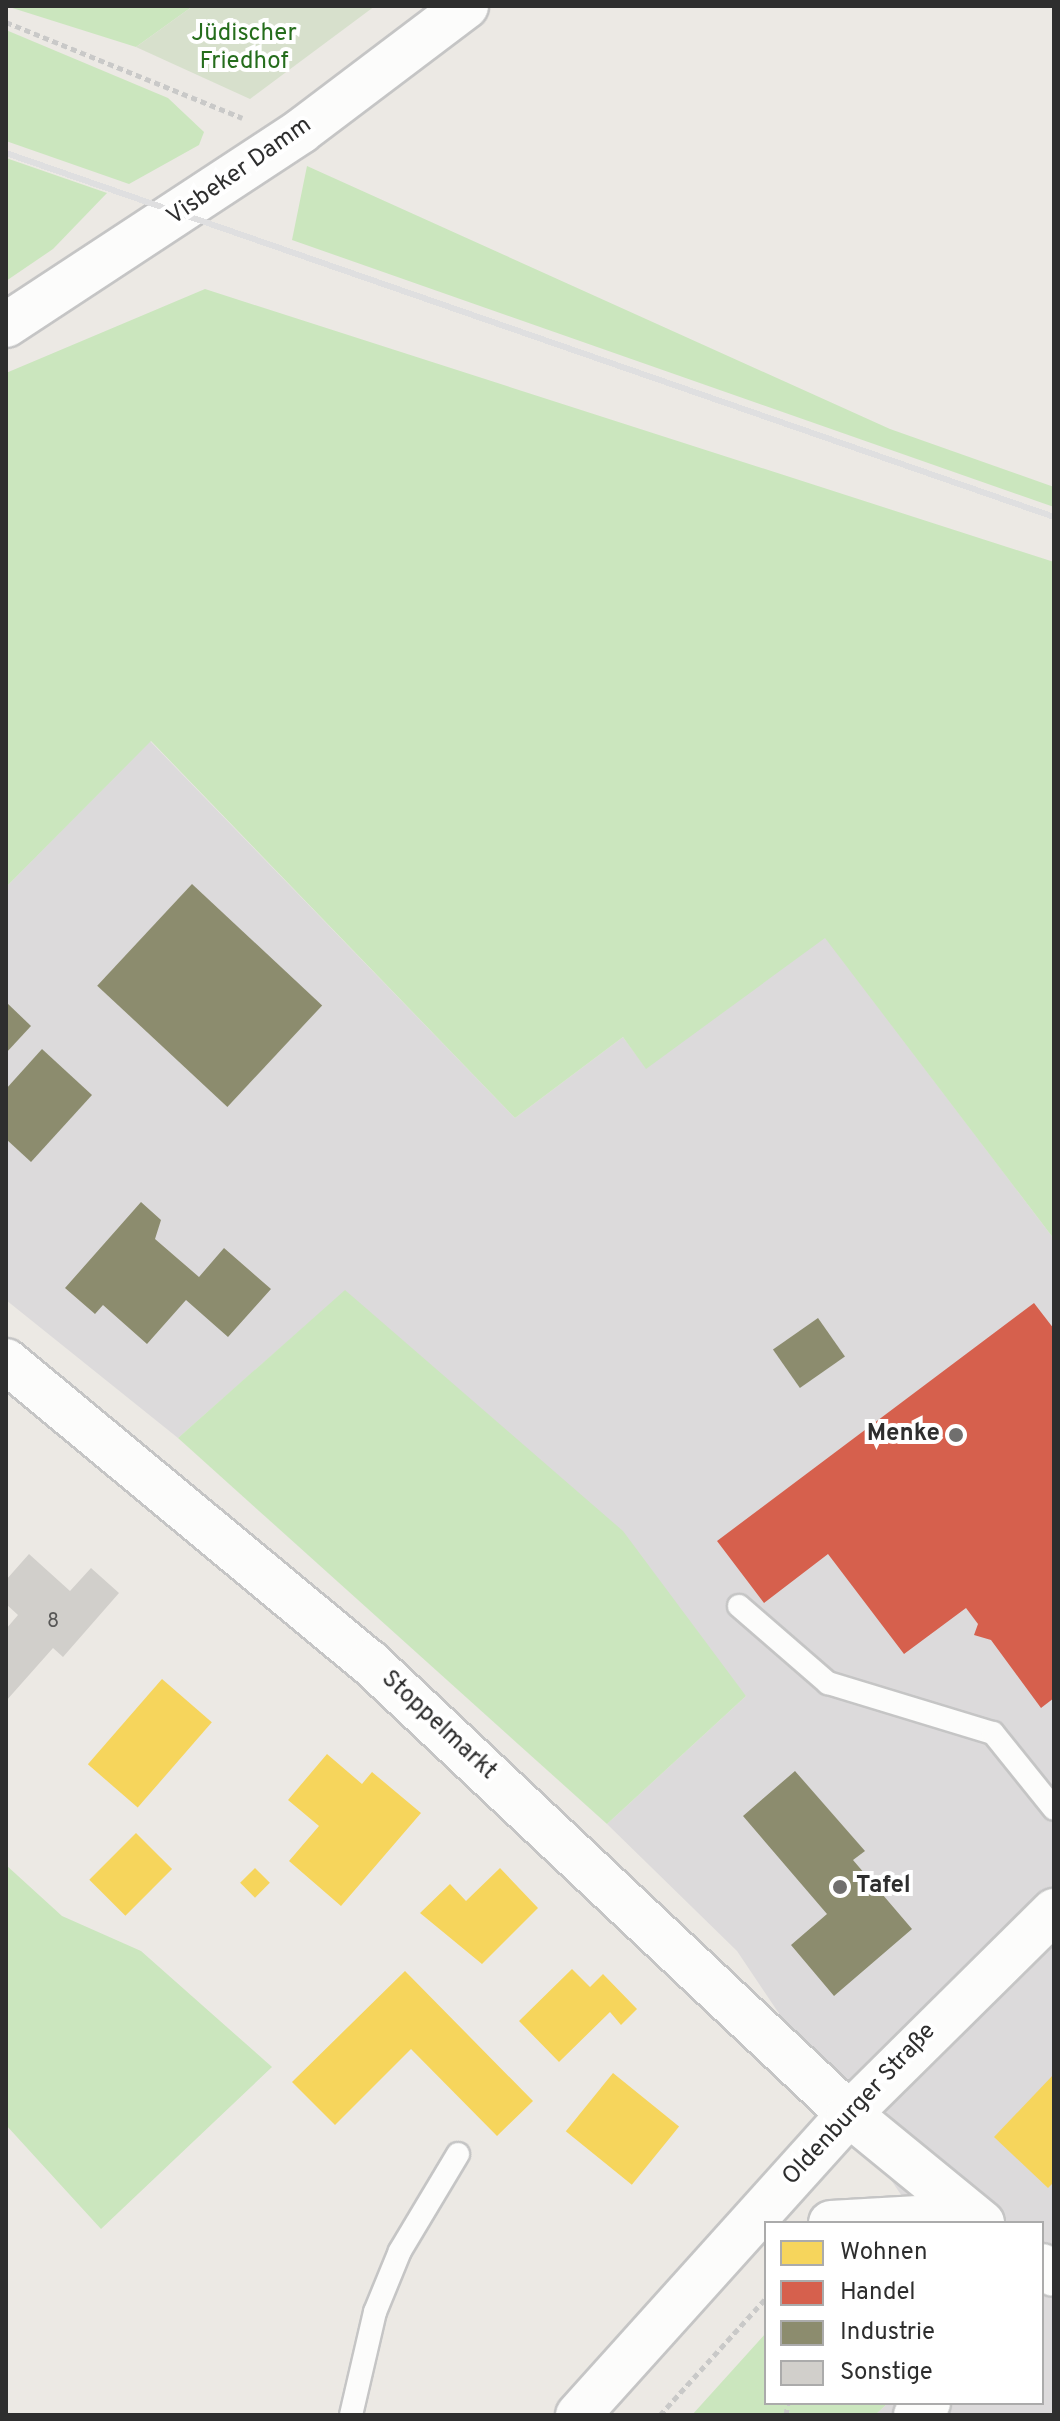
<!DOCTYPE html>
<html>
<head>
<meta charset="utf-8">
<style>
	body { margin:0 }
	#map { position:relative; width:1060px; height:2421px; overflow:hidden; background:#ece9e4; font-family:Overpass,sans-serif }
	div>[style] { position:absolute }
	.industrial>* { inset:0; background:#dcdadb }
	.green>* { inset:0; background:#cbe6be }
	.cemetery>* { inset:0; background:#d7e0cc }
	.homes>* { inset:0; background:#f6d55c; transform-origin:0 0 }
	.shops>* { inset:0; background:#d6604d }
	.industry>* { inset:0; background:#8c8c6e; transform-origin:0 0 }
	.building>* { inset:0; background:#d1cfcb }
	.path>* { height:5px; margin-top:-2.5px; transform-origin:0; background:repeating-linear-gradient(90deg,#c9c9c8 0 6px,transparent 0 10px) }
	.roads { filter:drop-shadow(2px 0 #c5c5c5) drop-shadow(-2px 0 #c5c5c5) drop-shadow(0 2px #c5c5c5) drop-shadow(0 -2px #c5c5c5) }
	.lane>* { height:22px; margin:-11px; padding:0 11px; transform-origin:11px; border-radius:11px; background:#fcfcfb }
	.street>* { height:44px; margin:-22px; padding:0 22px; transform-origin:22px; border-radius:22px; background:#fcfcfb }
	.secondary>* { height:44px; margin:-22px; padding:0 22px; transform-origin:22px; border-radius:22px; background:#fcfcfb }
	.rail>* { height:6px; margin:-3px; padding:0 3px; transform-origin:3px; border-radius:3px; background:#dfdfe0 }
	.dots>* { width:22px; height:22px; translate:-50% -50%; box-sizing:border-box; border:4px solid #fff; border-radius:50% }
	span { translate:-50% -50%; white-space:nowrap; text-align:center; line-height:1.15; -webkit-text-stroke:8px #fff; paint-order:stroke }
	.number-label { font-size:20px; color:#585857 }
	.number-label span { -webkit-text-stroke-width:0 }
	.park-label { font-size:24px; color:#256d1c }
	.street-label { font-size:24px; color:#2e2e2e }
	.poi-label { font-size:24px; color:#2e2e2e; font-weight:700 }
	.right { translate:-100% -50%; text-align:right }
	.left { translate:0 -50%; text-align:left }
	.frame { position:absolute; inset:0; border:8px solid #2e2e2e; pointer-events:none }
	.legend { position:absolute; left:764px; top:2221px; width:280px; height:184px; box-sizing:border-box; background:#fff; border:2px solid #ababab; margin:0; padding:10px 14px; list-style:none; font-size:24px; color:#2e2e2e }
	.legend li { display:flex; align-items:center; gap:16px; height:40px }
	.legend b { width:40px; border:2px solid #ababab }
</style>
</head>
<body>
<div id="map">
	<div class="industrial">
		<div style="clip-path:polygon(150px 741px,515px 1118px,623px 1037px,646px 1068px,825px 937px,1054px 1239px,1054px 2415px,875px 2415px,888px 2403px,1042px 2403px,1042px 2223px,920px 2223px,737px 1951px,607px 1824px,746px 1696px,345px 1291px,178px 1438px,6px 1300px,6px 887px)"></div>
	</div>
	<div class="green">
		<div style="clip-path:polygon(6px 6px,193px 6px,136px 47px)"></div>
		<div style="clip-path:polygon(6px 30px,168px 98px,204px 132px,199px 145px,129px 184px,6px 141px)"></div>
		<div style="clip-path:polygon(6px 158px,107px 193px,53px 249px,6px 281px)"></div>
		<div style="clip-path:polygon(307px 166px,890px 429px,1054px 487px,1054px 507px,292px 240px)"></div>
		<div style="clip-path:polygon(205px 289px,1054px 562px,1054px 1239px,825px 938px,646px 1069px,623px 1037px,515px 1118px,151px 741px,6px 887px,6px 373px)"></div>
		<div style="clip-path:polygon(345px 1290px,623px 1531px,746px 1696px,607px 1824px,178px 1438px)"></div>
		<div style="clip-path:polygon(6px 1865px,62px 1916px,141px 1951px,272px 2067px,101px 2229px,6px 2125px)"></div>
		<div style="clip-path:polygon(766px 2333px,766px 2403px,888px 2403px,875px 2415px,692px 2415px)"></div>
	</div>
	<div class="cemetery">
		<div style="clip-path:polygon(193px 6px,375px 6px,250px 99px,136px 47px)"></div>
	</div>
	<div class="homes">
		<div style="left:162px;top:1679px;width:66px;height:113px;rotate:41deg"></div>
		<div style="clip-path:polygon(327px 1754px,362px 1784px,372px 1772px,421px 1813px,341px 1906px,289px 1861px,319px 1826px,288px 1800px)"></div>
		<div style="left:136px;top:1833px;width:51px;height:66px;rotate:45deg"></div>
		<div style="left:255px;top:1868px;width:21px;height:21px;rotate:45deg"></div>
		<div style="clip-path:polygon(500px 1868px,538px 1908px,482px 1964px,420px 1913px,450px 1884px,466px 1901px)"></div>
		<div style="clip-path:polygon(572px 1969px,590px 1987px,603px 1974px,637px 2009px,621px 2025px,610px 2012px,559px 2062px,519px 2021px)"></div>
		<div style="clip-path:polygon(405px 1971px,533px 2101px,497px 2136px,411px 2049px,335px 2125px,292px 2082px)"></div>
		<div style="left:613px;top:2073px;width:85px;height:75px;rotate:39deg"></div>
		<div style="clip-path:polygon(1054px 2074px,1054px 2182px,1048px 2188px,994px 2137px)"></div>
	</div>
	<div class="shops">
		<div style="clip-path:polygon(1034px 1303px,1054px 1329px,1054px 1698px,1041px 1708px,991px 1640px,974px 1635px,978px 1624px,966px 1608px,904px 1654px,828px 1554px,764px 1603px,717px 1541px)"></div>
	</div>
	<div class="industry">
		<div style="left:192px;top:884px;width:178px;height:139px;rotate:43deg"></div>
		<div style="clip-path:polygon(6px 1002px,31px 1026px,6px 1053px)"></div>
		<div style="clip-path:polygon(42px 1049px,92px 1095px,31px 1162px,6px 1139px,6px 1089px)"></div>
		<div style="clip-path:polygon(141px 1202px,161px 1220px,155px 1239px,199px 1277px,224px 1248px,271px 1289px,228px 1337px,186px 1300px,147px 1344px,103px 1305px,95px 1314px,65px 1288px)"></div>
		<div style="left:818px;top:1318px;width:47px;height:55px;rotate:55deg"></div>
		<div style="clip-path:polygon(795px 1771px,865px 1851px,853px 1860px,912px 1929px,834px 1996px,791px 1945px,827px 1914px,743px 1816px)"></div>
	</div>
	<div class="building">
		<div style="clip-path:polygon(29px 1554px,70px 1591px,91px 1568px,119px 1593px,63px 1657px,53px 1648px,6px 1701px,6px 1629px,18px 1615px,6px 1604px,6px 1580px)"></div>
	</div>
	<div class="path">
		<div style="left:6px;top:22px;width:255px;rotate:22.1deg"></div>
		<div style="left:660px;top:2415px;width:158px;rotate:-47.8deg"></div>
		<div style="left:786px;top:2415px;width:12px;rotate:-81deg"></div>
	</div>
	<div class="roads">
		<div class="lane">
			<div style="left:739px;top:1606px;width:118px;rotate:40.9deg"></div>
			<div style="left:828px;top:1683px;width:172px;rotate:16.9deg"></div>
			<div style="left:993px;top:1733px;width:97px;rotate:51.2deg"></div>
			<div style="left:351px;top:2415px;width:106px;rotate:-76.9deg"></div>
			<div style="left:375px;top:2312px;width:66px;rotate:-67.7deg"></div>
			<div style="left:400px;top:2251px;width:113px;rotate:-59.1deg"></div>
		</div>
		<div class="street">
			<div style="left:6px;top:1361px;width:472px;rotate:39.7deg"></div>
			<div style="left:369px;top:1662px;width:659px;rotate:43.28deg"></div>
			<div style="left:916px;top:2415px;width:17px;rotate:-45deg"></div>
		</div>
		<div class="secondary">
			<div style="left:6px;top:325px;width:353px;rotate:-33.3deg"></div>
			<div style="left:301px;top:131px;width:207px;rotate:-37.1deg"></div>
			<div style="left:849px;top:2114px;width:172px;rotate:39.3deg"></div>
			<div style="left:831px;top:2223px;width:140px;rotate:-3.3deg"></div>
			<div style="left:1042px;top:2266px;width:14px;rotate:34deg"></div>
			<div style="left:578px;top:2415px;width:405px;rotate:-48deg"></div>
			<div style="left:849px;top:2114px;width:289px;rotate:-44.7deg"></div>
		</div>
	</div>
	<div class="rail">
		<div style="left:6px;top:153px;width:1109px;rotate:19.15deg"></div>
	</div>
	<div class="dots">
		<div style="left:956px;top:1435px;background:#706f6e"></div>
		<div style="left:840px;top:1887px;background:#706f6e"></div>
	</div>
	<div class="number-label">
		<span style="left:53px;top:1622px">8</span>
	</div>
	<div class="park-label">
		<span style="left:244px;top:49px">Jüdischer<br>Friedhof</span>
	</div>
	<div class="street-label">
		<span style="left:240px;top:172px;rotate:-35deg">Visbeker Damm</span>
		<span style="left:438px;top:1726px;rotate:43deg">Stoppelmarkt</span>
		<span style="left:860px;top:2105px;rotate:-47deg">Oldenburger Straße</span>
	</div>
	<div class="poi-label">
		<span class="right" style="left:940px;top:1435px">Menke</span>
		<span class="left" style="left:856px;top:1887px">Tafel</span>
	</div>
	<div class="frame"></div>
	<ul class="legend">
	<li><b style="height:22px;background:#f6d55c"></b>Wohnen</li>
	<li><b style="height:22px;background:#d6604d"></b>Handel</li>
	<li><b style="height:22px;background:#8c8c6e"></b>Industrie</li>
	<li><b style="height:22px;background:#d1cfcb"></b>Sonstige</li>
	</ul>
</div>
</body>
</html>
